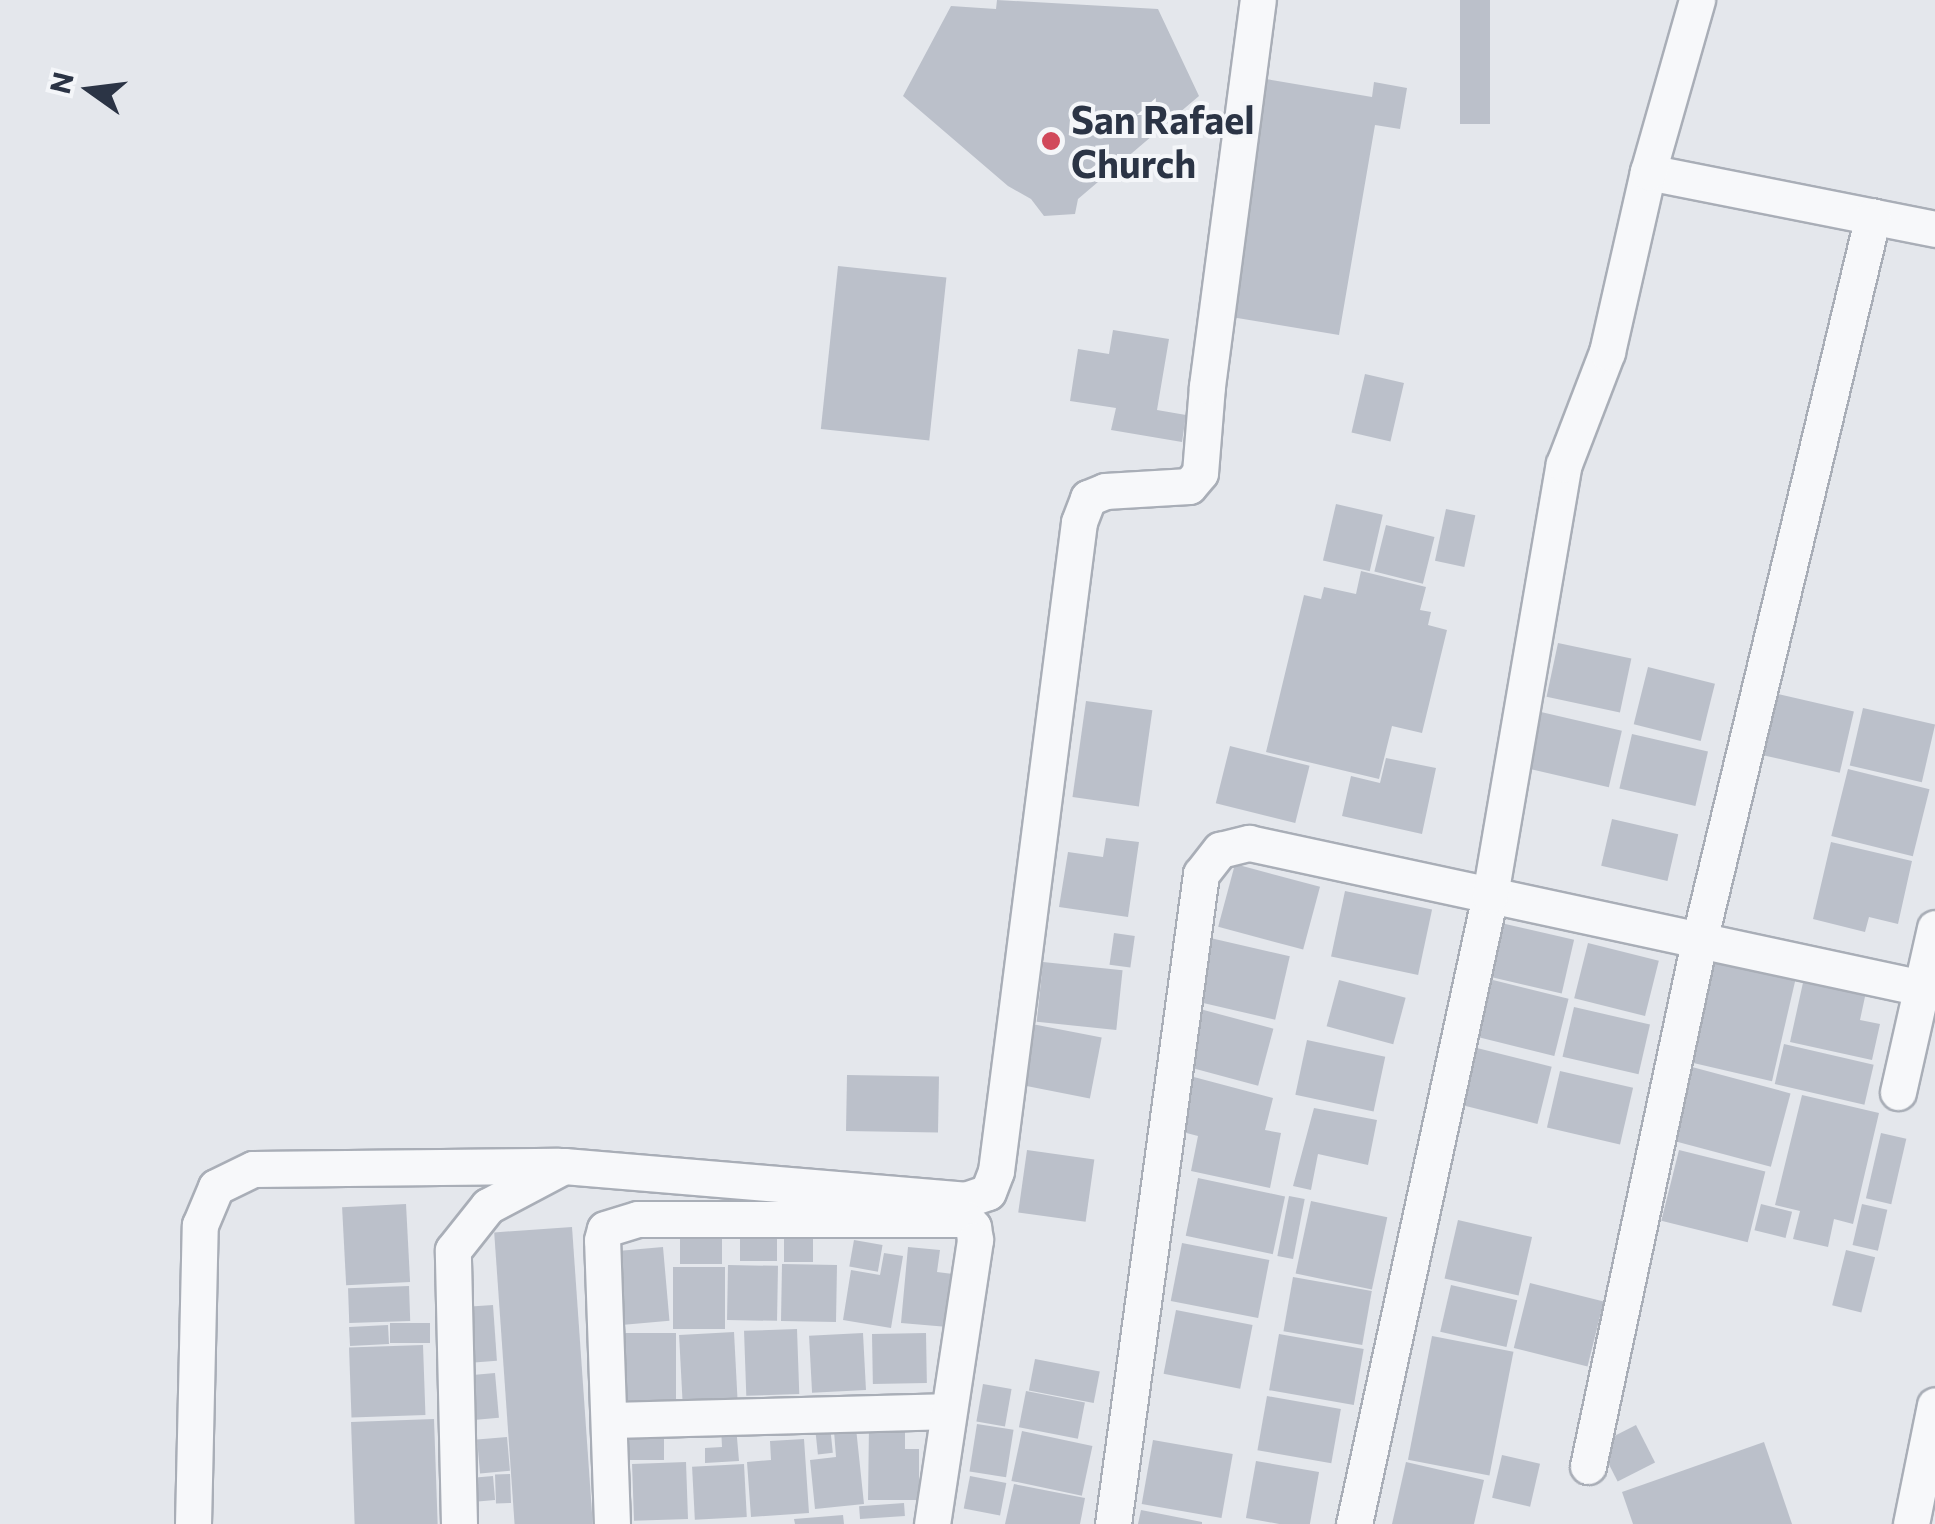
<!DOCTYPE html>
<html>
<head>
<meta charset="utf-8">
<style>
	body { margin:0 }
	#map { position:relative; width:1935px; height:1524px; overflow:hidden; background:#e4e7ec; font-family:Commissioner,sans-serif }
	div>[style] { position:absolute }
	.building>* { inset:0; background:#bbc0ca; transform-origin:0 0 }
	.roads { filter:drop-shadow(2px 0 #a9aeb7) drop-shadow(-2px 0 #a9aeb7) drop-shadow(0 2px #a9aeb7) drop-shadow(0 -2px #a9aeb7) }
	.street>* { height:35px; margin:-17.5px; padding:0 17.5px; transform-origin:17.5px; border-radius:17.5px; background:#f7f8fa }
	.dots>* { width:28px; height:28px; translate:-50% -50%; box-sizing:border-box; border:5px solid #f4f6f9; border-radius:50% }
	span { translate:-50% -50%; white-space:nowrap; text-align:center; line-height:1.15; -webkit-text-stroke:8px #f4f6f9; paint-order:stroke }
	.poi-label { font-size:38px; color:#2b3445; font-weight:700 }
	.left { translate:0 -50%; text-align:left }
	.north { position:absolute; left:40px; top:40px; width:100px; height:100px; -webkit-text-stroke:8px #f4f6f9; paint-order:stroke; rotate:284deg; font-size:28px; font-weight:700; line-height:40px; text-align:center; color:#2b3445 }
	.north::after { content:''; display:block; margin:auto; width:35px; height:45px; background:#2b3445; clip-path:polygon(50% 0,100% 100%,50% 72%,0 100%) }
</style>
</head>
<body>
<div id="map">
	<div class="building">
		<div style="clip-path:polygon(997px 0,1158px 9px,1199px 96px,1078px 199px,1075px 214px,1044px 216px,1031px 199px,1008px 186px,903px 96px,951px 6px,996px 9px)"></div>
		<div style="left:1460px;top:0;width:30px;height:124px"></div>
		<div style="clip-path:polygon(1260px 78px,1372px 97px,1374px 82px,1407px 88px,1400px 129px,1375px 125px,1339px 335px,1219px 315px)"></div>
		<div style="left:838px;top:266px;width:109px;height:164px;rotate:6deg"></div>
		<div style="clip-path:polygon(1113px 330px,1169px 339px,1157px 410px,1186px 415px,1182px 442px,1111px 430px,1116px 408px,1070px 401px,1078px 349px,1109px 354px)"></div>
		<div style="left:1365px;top:374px;width:40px;height:60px;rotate:13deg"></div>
		<div style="left:1336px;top:504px;width:48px;height:58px;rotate:13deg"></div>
		<div style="left:1446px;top:509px;width:30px;height:53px;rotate:12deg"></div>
		<div style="left:1386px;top:525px;width:50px;height:48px;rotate:14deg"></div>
		<div style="clip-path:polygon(1361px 571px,1426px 587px,1420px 610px,1431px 612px,1428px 625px,1447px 630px,1422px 733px,1392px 726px,1379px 779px,1266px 752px,1304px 595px,1321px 599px,1324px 587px,1356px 594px)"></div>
		<div style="left:1558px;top:643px;width:75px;height:55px;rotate:12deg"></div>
		<div style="left:1648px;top:667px;width:69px;height:59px;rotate:14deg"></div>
		<div style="left:1774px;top:693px;width:82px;height:63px;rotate:13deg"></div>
		<div style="left:1086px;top:701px;width:67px;height:97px;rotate:8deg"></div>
		<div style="left:1863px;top:708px;width:74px;height:59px;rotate:13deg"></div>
		<div style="left:1541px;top:712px;width:83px;height:58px;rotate:13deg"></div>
		<div style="left:1632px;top:734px;width:78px;height:56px;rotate:13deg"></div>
		<div style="left:1230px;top:746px;width:82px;height:59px;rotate:14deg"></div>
		<div style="clip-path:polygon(1386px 758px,1436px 768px,1422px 834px,1342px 816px,1351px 776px,1380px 783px)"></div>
		<div style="left:1848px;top:769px;width:84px;height:69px;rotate:14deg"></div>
		<div style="left:1612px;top:819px;width:68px;height:48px;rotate:13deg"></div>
		<div style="clip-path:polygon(1106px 838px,1139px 842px,1128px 917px,1059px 907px,1068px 852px,1103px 857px)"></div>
		<div style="clip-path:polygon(1831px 842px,1912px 861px,1898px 924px,1869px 917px,1865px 932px,1813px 919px)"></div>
		<div style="left:1235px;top:864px;width:88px;height:65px;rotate:15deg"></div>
		<div style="left:1345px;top:891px;width:89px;height:67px;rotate:12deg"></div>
		<div style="left:1501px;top:923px;width:75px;height:55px;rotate:13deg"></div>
		<div style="left:1114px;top:933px;width:21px;height:32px;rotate:8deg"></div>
		<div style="left:1206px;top:937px;width:86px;height:65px;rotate:13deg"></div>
		<div style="left:1588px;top:943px;width:73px;height:57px;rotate:14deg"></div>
		<div style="left:1714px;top:959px;width:84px;height:106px;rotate:13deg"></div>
		<div style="left:1043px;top:962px;width:80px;height:60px;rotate:6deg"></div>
		<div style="clip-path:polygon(1804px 978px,1866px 992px,1860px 1020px,1880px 1024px,1872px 1060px,1790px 1042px)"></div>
		<div style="left:1489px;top:979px;width:82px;height:59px;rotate:14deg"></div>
		<div style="left:1339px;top:980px;width:69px;height:48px;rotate:15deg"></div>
		<div style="left:1574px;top:1007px;width:78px;height:51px;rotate:13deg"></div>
		<div style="left:1200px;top:1009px;width:76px;height:59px;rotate:15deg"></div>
		<div style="left:1032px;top:1024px;width:71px;height:62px;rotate:11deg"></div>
		<div style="left:1307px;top:1040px;width:80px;height:56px;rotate:12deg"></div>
		<div style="left:1784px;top:1044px;width:92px;height:41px;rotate:13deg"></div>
		<div style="left:1477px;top:1048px;width:77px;height:59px;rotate:14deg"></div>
		<div style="left:1692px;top:1067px;width:102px;height:76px;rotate:15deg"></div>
		<div style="left:1560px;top:1071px;width:75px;height:58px;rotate:13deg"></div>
		<div style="left:847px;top:1075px;width:92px;height:56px;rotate:1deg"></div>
		<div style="clip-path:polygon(1190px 1076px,1273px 1098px,1265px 1130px,1281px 1133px,1270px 1188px,1191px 1171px,1198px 1136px,1175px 1130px)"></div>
		<div style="clip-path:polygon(1802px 1095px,1879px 1113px,1853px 1224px,1834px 1219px,1828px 1247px,1793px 1239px,1800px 1211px,1775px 1205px)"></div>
		<div style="clip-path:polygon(1314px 1108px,1377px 1120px,1368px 1165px,1318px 1154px,1311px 1190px,1293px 1186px)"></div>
		<div style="left:1881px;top:1133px;width:26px;height:67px;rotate:13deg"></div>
		<div style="left:1027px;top:1150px;width:68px;height:63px;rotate:8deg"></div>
		<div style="left:1679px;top:1150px;width:89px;height:73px;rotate:14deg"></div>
		<div style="left:1198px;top:1178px;width:89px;height:59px;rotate:12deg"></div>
		<div style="left:1289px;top:1196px;width:16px;height:61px;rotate:11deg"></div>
		<div style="left:1311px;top:1201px;width:78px;height:74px;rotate:12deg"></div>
		<div style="left:406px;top:1204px;width:78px;height:64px;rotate:87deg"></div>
		<div style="left:1761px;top:1204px;width:32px;height:27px;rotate:14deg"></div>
		<div style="left:1862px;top:1204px;width:26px;height:42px;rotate:13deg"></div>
		<div style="left:1458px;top:1220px;width:76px;height:60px;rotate:13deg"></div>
		<div style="left:572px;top:1227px;width:298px;height:78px;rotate:86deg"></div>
		<div style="left:722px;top:1233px;width:31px;height:42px;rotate:90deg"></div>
		<div style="left:740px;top:1234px;width:37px;height:27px"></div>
		<div style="left:784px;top:1235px;width:29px;height:27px"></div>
		<div style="left:854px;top:1240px;width:29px;height:27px;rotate:10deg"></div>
		<div style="left:1182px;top:1243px;width:89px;height:59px;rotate:11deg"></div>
		<div style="left:663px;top:1247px;width:74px;height:51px;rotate:85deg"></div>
		<div style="clip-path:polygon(908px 1247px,940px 1250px,937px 1272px,953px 1274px,948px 1327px,901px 1323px)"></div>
		<div style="left:1846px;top:1250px;width:30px;height:57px;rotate:14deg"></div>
		<div style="clip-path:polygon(884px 1253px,903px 1256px,891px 1328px,843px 1320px,851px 1270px,880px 1275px)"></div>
		<div style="left:782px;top:1264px;width:55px;height:57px;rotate:1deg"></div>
		<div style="left:728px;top:1265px;width:50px;height:55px;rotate:1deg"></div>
		<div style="left:725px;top:1267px;width:62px;height:52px;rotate:90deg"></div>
		<div style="left:1293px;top:1277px;width:80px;height:55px;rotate:10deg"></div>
		<div style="left:1530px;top:1283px;width:76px;height:67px;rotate:14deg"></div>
		<div style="left:1451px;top:1285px;width:68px;height:48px;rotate:13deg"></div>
		<div style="left:409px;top:1286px;width:35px;height:61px;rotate:88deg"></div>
		<div style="left:493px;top:1305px;width:56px;height:26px;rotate:86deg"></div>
		<div style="left:1176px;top:1310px;width:78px;height:65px;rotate:11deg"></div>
		<div style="left:430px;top:1323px;width:20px;height:40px;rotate:90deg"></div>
		<div style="left:388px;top:1325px;width:19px;height:39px;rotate:87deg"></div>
		<div style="left:797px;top:1329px;width:65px;height:53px;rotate:88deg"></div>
		<div style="left:734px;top:1332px;width:67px;height:55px;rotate:87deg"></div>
		<div style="left:620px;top:1333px;width:56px;height:67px"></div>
		<div style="left:863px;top:1333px;width:57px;height:54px;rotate:87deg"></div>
		<div style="left:926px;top:1333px;width:50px;height:54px;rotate:89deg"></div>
		<div style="left:1279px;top:1334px;width:86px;height:57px;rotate:10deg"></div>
		<div style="left:1432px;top:1336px;width:83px;height:126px;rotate:11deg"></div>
		<div style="left:423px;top:1345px;width:70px;height:74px;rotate:88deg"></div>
		<div style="left:1035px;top:1359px;width:66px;height:32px;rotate:11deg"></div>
		<div style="left:495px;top:1373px;width:45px;height:31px;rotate:85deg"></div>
		<div style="left:983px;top:1384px;width:29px;height:38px;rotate:10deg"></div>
		<div style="left:1026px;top:1391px;width:60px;height:37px;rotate:11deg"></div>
		<div style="left:1267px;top:1396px;width:75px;height:55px;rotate:10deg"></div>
		<div style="left:434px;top:1419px;width:105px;height:83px;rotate:88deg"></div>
		<div style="left:977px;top:1424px;width:37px;height:48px;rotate:9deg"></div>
		<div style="clip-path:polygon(869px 1425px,905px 1425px,905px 1449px,919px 1449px,919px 1500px,868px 1500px)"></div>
		<div style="left:1636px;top:1425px;width:42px;height:42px;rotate:63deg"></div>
		<div style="clip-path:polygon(736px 1426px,739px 1461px,705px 1463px,705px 1448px,722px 1447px,721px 1427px)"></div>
		<div style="left:830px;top:1426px;width:27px;height:15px;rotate:84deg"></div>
		<div style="left:623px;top:1427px;width:41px;height:33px"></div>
		<div style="clip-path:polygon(856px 1428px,864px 1504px,815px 1509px,810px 1460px,836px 1457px,834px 1431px)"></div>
		<div style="left:1022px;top:1431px;width:72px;height:51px;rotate:12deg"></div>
		<div style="left:507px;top:1437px;width:34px;height:30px;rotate:85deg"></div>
		<div style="clip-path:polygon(804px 1439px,809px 1513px,751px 1517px,747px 1462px,771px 1460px,770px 1441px)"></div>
		<div style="left:1153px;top:1440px;width:81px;height:65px;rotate:10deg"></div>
		<div style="clip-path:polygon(1764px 1442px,1792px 1524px,1633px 1524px,1622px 1492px)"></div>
		<div style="left:1502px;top:1455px;width:39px;height:44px;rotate:13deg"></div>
		<div style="left:1256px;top:1461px;width:64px;height:58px;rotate:10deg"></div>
		<div style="left:686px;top:1462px;width:57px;height:54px;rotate:88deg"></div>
		<div style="clip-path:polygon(1406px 1462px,1484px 1480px,1474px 1524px,1392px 1524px)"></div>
		<div style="left:744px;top:1464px;width:53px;height:52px;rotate:87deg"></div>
		<div style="left:510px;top:1474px;width:29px;height:15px;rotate:88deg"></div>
		<div style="left:493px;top:1476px;width:24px;height:23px;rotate:85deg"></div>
		<div style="left:970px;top:1476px;width:37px;height:33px;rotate:11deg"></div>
		<div style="clip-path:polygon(1014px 1484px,1085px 1498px,1080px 1524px,1005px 1524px)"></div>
		<div style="left:904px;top:1503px;width:13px;height:45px;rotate:86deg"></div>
		<div style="clip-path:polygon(1141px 1510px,1202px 1522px,1202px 1524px,1138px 1524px)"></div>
		<div style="clip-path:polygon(843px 1515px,844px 1524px,795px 1524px,794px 1519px)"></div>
	</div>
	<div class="roads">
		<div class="street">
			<div style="left:1648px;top:172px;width:293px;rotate:11.2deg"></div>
			<div style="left:1898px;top:1092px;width:168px;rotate:-77.3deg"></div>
			<div style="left:610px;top:1420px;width:335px;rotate:-1.5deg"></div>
			<div style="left:1588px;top:1466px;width:541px;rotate:-78.05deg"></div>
			<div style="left:1700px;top:937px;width:741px;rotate:-76.51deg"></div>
			<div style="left:193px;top:1524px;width:299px;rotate:-88.7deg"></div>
			<div style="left:200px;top:1225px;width:41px;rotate:-67.2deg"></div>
			<div style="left:216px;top:1187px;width:41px;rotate:-25.9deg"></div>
			<div style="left:253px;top:1169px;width:305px;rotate:-0.6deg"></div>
			<div style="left:459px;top:1524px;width:274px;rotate:-91.3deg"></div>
			<div style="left:453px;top:1250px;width:56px;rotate:-51.5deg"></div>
			<div style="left:488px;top:1206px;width:86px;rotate:-27.8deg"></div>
			<div style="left:564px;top:1166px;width:402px;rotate:4.8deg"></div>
			<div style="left:965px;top:1200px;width:24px;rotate:-19deg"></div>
			<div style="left:988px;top:1192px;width:22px;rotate:-69deg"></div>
			<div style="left:996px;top:1171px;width:654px;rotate:-82.71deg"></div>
			<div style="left:1079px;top:522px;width:26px;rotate:-69deg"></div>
			<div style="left:1088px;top:498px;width:18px;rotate:-22deg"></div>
			<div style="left:1105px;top:491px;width:84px;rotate:-3.4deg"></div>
			<div style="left:1189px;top:486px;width:17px;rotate:-50deg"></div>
			<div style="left:1200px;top:473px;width:87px;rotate:-85.4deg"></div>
			<div style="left:1207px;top:386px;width:389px;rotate:-82.5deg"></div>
			<div style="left:612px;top:1524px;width:284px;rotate:-92deg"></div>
			<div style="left:602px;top:1240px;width:11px;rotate:-75deg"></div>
			<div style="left:605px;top:1229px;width:34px;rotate:-17deg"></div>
			<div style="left:638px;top:1219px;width:328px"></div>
			<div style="left:966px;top:1219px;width:11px;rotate:49deg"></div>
			<div style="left:973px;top:1227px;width:13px;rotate:81deg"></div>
			<div style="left:975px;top:1240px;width:287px;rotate:98.6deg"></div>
			<div style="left:1113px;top:1524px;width:656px;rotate:-82.29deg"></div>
			<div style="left:1201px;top:874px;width:31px;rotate:-52deg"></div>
			<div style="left:1220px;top:850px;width:30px;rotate:-14deg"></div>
			<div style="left:1249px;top:843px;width:688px;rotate:12.16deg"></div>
			<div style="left:1354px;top:1524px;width:644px;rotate:-77.8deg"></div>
			<div style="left:1490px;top:895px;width:437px;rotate:-80.3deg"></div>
			<div style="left:1564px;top:464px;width:120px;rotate:-69deg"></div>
			<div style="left:1607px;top:352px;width:185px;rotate:-77.2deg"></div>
			<div style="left:1648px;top:172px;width:179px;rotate:-74.1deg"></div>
			<div style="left:1911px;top:1524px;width:121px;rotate:-78.6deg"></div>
		</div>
	</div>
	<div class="dots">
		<div style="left:1051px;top:141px;background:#d1495b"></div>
	</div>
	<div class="poi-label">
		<span class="left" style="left:1071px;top:141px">San Rafael<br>Church</span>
	</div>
	<div class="north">N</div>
</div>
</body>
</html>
